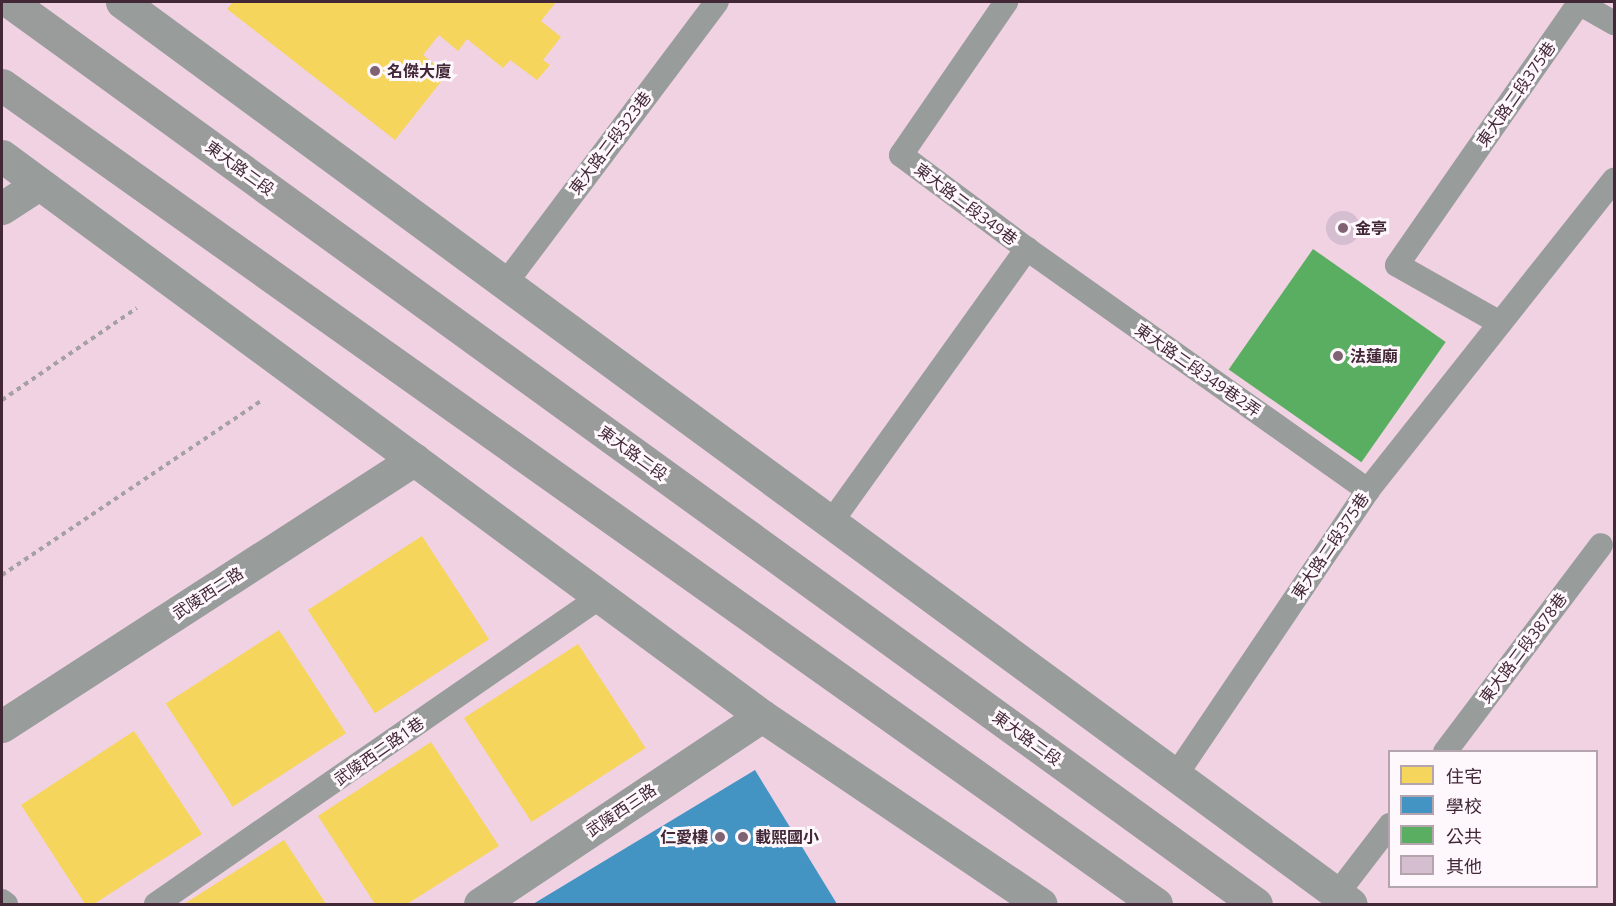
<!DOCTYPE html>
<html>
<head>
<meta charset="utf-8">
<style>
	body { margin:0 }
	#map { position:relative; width:1616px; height:906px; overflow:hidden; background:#f0d2e3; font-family:"Open Sans","Noto Sans TC",sans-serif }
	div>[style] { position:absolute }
	.homes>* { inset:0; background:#f6d55c; transform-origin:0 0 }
	.schools>* { inset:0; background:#4393c3 }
	.public>* { inset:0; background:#5aae61; transform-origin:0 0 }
	.building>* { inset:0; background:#d4bed0 }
	.round { border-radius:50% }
	.path>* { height:4px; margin-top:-2px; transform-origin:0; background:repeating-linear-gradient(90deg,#a4a0a3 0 4.5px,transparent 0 9px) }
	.service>* { height:24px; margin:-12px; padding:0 12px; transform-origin:12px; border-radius:12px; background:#989c9b }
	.minor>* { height:33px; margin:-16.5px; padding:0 16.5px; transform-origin:16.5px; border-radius:16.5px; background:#989c9b }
	.tertiary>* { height:33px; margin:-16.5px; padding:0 16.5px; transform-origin:16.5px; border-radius:16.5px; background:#989c9b }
	.secondary>* { height:33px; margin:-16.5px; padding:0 16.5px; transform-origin:16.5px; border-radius:16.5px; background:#9a9b9b }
	.dots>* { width:16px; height:16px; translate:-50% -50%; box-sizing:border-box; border:3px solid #fef7fb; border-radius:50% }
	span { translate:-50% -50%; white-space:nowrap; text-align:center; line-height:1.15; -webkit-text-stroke:6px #fef7fb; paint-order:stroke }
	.poi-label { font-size:16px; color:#422737; font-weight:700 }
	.left { translate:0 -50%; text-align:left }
	.right { translate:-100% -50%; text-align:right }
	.street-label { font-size:16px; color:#422737 }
	.frame { position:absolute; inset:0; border:3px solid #422737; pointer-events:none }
	.legend { position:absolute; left:1388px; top:750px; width:210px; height:138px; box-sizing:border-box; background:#fef7fb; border:2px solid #b3a4ad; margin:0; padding:8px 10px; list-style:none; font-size:18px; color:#422737 }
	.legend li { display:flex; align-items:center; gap:12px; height:30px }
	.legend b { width:30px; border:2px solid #b3a4ad }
</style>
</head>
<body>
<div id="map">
	<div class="homes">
		<div style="clip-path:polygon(233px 2px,556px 2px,541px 21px,561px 37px,543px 60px,550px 65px,537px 80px,510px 60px,503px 68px,467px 39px,458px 51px,439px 35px,423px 55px,447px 74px,395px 140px,227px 9px)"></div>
		<div style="left:422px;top:536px;width:123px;height:136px;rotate:57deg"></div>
		<div style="left:279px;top:630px;width:123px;height:135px;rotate:57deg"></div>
		<div style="left:578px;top:644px;width:124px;height:136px;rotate:57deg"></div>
		<div style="clip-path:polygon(134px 731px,202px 834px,94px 904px,85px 904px,21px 805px)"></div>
		<div style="clip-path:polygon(431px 742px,499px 846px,407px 904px,375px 904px,318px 816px)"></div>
		<div style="clip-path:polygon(284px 840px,326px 904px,184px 904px)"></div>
	</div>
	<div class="schools">
		<div style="clip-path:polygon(755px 770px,837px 904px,533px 904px)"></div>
	</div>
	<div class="public">
		<div style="left:1313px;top:249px;width:162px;height:147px;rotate:35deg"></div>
	</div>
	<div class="building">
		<div class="round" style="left:1326px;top:211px;width:34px;height:34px"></div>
	</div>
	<div class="path">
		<div style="left:2px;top:400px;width:163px;rotate:-34.3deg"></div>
		<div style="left:2px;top:575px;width:313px;rotate:-33.9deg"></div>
	</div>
	<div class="service">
		<div style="left:1577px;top:2px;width:43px;rotate:29.6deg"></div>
		<div style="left:1027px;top:249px;width:418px;rotate:35.3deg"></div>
		<div style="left:505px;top:284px;width:353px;rotate:-53.1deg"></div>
		<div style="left:1500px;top:323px;width:118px;rotate:-150.6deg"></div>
		<div style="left:1397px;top:265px;width:319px;rotate:-55.2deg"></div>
		<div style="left:832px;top:521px;width:335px;rotate:-54.4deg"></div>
		<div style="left:1027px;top:249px;width:157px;rotate:-143.3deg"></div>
		<div style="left:901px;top:155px;width:186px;rotate:-55.5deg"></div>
		<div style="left:1445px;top:752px;width:259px;rotate:-53deg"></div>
		<div style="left:1174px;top:778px;width:347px;rotate:-56deg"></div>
		<div style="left:1368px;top:490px;width:396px;rotate:-51.6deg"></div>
		<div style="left:1337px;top:894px;width:87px;rotate:-52.5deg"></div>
		<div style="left:2px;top:901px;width:5px;rotate:37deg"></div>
		<div style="left:156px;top:904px;width:540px;rotate:-34.66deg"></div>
	</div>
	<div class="minor">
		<div style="left:2px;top:208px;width:44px;rotate:-33deg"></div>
		<div style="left:2px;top:726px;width:491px;rotate:-32.9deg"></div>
		<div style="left:480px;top:904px;width:339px;rotate:-33.7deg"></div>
	</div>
	<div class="tertiary">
		<div style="left:122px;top:2px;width:1524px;rotate:36.28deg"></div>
		<div style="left:2px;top:156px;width:944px;rotate:36.38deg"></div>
		<div style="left:762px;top:716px;width:336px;rotate:34deg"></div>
	</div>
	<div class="secondary">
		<div style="left:10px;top:2px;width:1538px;rotate:35.9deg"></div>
		<div style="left:2px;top:85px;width:1415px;rotate:35.36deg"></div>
	</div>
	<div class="dots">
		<div style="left:375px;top:71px;background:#7f6373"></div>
		<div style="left:1343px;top:228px;background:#7f6373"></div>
		<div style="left:1338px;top:356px;background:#7f6373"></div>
		<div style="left:720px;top:837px;background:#7f6373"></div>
		<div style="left:743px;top:837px;background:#7f6373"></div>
	</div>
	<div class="poi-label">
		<span class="left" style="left:387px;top:71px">名傑大廈</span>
		<span class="left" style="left:1355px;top:228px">金亭</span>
		<span class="left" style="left:1350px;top:356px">法蓮廟</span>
		<span class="right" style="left:708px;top:837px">仁愛樓</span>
		<span class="left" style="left:755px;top:837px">載熙國小</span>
	</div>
	<div class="street-label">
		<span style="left:1516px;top:94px;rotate:-55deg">東大路二段375巷</span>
		<span style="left:610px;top:143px;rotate:-53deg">東大路二段323巷</span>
		<span style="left:240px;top:168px;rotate:36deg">東大路二段</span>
		<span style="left:966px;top:204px;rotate:37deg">東大路二段349巷</span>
		<span style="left:1198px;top:370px;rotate:35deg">東大路二段349巷2弄</span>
		<span style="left:633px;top:453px;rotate:36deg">東大路二段</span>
		<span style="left:1330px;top:546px;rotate:-56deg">東大路二段375巷</span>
		<span style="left:208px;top:593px;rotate:-33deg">武陵西二路</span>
		<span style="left:1523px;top:648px;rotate:-53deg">東大路二段3878巷</span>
		<span style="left:1027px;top:738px;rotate:36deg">東大路二段</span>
		<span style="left:379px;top:751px;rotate:-35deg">武陵西二路1巷</span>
		<span style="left:621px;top:810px;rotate:-34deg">武陵西三路</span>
	</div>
	<div class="frame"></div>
	<ul class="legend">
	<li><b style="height:16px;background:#f6d55c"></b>住宅</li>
	<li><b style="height:16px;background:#4393c3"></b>學校</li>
	<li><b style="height:16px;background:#5aae61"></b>公共</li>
	<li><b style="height:16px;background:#d4bed0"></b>其他</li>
	</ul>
</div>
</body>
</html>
